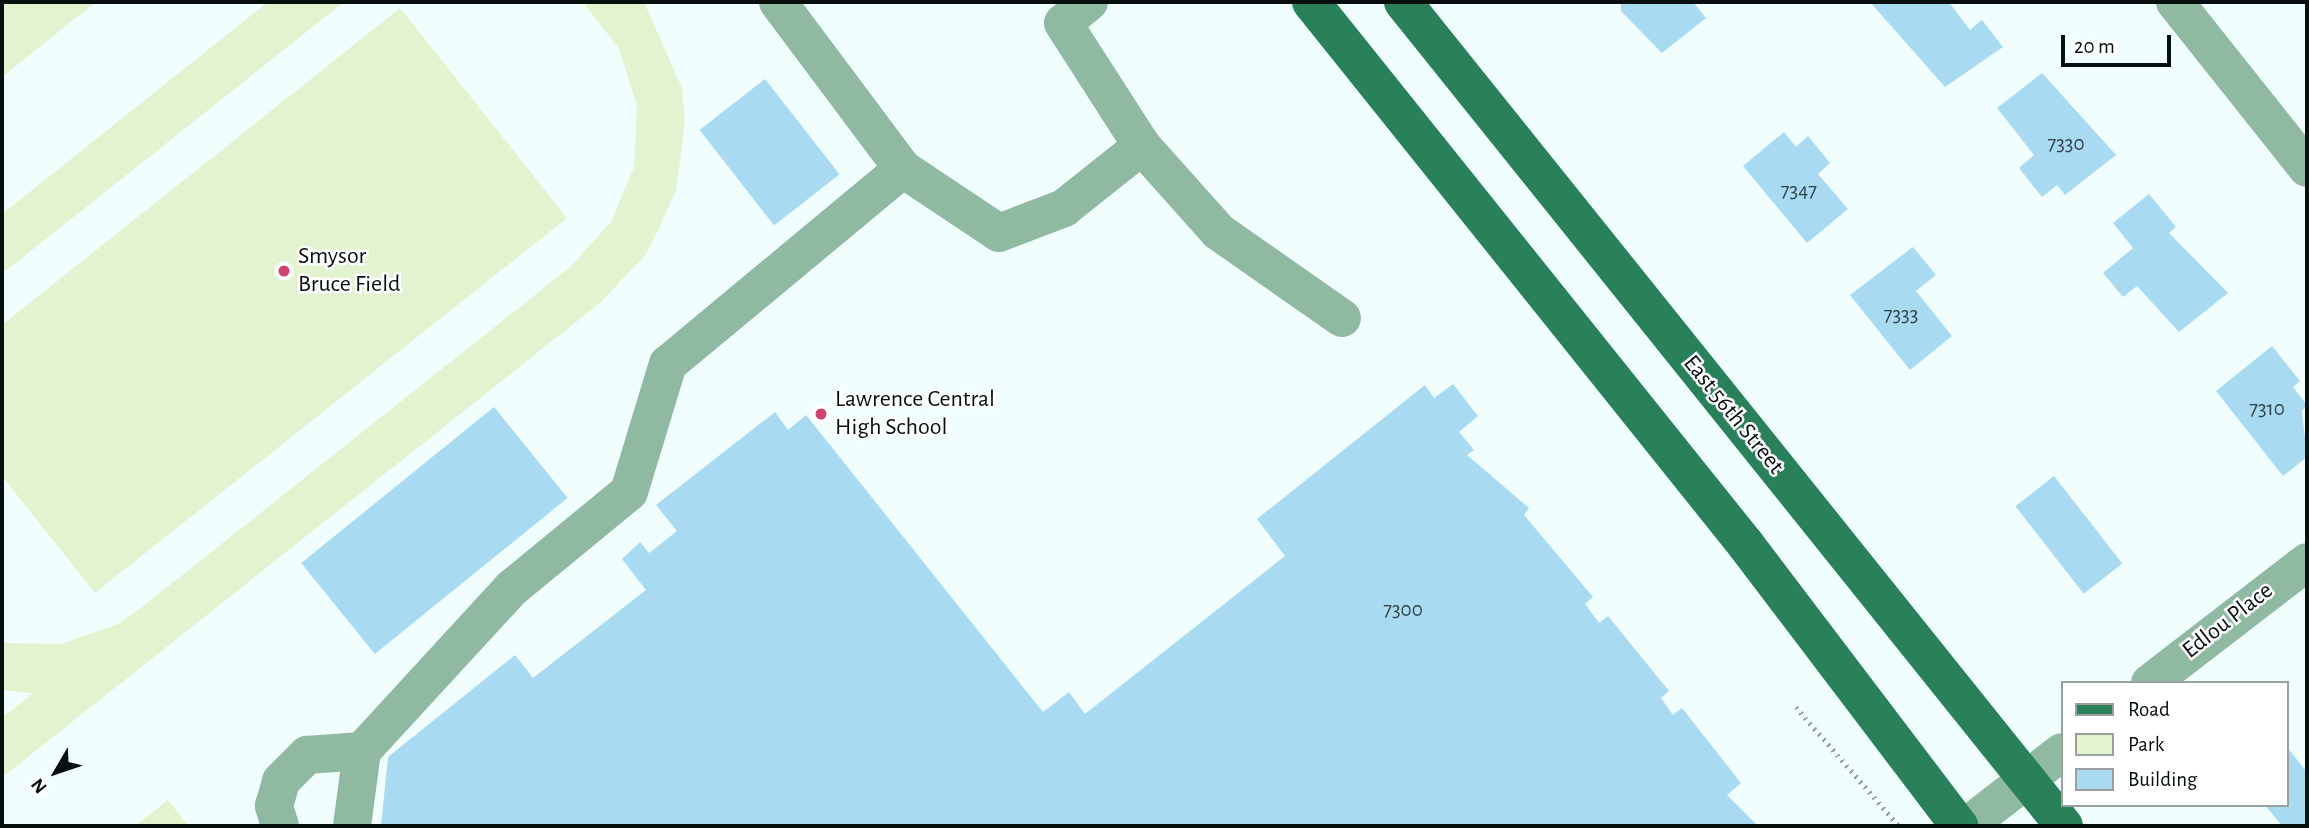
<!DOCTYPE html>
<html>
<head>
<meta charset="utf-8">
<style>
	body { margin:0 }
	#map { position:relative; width:2309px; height:828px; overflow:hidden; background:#f0fefe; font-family:"Alegreya Sans",sans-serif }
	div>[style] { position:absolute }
	.green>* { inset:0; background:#e4f3cf }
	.building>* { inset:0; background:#a8daf2; transform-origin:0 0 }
	.path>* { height:4.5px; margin-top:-2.25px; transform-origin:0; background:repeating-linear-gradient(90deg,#95a0a0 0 2px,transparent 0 7px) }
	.minor>* { height:38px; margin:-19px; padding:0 19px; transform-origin:19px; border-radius:19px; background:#90b9a2 }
	.major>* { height:38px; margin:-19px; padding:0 19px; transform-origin:19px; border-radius:19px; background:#29815a }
	.dots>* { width:19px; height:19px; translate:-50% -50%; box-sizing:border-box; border:4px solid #fff; border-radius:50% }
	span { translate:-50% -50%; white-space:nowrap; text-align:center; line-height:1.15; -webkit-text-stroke:5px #fff; paint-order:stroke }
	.number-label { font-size:21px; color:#2f4248 }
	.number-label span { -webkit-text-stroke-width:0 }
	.poi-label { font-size:24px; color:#070f0f }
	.left { translate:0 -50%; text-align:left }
	.street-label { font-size:24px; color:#070f0f }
	.frame { position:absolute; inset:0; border:4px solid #070f0f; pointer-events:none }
	.legend { position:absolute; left:2061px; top:681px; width:228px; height:126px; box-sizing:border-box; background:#fff; border:2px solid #9c9f9f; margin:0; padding:9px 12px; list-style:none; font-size:21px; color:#070f0f }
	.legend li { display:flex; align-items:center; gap:14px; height:35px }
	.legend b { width:35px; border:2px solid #9c9f9f }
	.north { position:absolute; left:21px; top:737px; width:70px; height:70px; -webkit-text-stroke:5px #fff; paint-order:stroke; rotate:231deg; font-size:19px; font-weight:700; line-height:28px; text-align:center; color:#070f0f }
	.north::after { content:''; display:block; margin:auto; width:24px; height:32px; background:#070f0f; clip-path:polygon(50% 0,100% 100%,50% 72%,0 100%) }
	.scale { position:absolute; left:2061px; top:35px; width:110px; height:32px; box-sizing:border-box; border:4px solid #070f0f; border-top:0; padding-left:9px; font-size:21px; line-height:24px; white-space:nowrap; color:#070f0f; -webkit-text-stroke:5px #fff; paint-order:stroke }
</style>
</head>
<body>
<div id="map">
	<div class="green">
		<div style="clip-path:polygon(2px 2px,96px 2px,2px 77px)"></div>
		<div style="clip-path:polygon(268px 2px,344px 2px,2px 274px,2px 214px)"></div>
		<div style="clip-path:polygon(583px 2px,644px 2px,682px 88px,685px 122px,676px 191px,647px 253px,600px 303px,4px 776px,2px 718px,33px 693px,2px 690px,2px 643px,61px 644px,118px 624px,142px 607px,570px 267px,611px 222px,634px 167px,637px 106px,619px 49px)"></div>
		<div style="clip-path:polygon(400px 8px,567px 218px,95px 593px,2px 476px,2px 325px)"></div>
		<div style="clip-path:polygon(168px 800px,188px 826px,135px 826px)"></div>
	</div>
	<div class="building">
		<div style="clip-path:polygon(1621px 2px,1693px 2px,1706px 18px,1662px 53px,1621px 11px)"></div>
		<div style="clip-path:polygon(1870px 2px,1949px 2px,1970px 30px,1982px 20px,2003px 47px,1945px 87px)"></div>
		<div style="clip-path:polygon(2042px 73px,2116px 155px,2065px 195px,2057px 185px,2042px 197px,2019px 168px,2034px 155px,1997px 108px)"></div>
		<div style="left:765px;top:79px;width:121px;height:83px;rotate:52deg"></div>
		<div style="clip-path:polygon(1784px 132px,1796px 147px,1808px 136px,1830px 163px,1818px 174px,1848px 209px,1807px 243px,1743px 166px)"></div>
		<div style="clip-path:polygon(2149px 194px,2176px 227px,2169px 233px,2228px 293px,2179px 332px,2137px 286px,2123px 297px,2103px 273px,2133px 248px,2113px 223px)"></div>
		<div style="clip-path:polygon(1913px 247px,1936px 275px,1916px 291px,1952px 336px,1910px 370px,1850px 295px)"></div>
		<div style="clip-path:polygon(2272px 346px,2300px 381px,2293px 387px,2307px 405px,2302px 411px,2307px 457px,2283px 476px,2216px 391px)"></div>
		<div style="clip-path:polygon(1453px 384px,1478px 416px,1459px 432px,1474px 450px,1467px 455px,1529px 508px,1524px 515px,1593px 597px,1585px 604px,1599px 623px,1608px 616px,1669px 691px,1661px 698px,1673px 715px,1682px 708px,1741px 783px,1727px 795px,1758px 826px,381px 826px,388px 757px,515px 655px,533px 678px,646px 590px,622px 559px,640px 542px,649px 553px,677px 531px,656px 505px,775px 412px,788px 430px,806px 415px,1043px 712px,1069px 692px,1085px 714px,1285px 556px,1257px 519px,1425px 385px,1434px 398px)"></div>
		<div style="left:494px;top:407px;width:117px;height:248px;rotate:51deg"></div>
		<div style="left:2054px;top:476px;width:111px;height:49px;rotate:52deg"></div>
		<div style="clip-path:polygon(2286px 746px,2307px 772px,2307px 826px,2282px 826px,2265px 805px,2286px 805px)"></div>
	</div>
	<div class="path">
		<div style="left:1796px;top:707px;width:157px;rotate:49.1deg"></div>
	</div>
	<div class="minor">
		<div style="left:778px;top:2px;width:209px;rotate:53.2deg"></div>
		<div style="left:1089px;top:2px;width:33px;rotate:141deg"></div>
		<div style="left:1063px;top:23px;width:146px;rotate:57.3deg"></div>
		<div style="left:1142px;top:146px;width:115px;rotate:48.2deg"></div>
		<div style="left:1219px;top:232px;width:150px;rotate:35deg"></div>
		<div style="left:2175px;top:2px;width:212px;rotate:51.5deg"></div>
		<div style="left:2150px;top:683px;width:198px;rotate:-37.6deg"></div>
		<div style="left:280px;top:826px;width:21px;rotate:-107deg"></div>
		<div style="left:274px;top:806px;width:26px;rotate:-74deg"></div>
		<div style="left:281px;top:781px;width:37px;rotate:-45deg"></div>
		<div style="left:307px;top:755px;width:55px;rotate:-4.2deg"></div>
		<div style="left:362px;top:751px;width:222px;rotate:-47.4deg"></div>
		<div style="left:512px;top:588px;width:151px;rotate:-39.4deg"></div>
		<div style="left:629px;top:492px;width:134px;rotate:-73.1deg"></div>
		<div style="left:668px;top:364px;width:305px;rotate:-39.7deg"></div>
		<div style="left:903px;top:169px;width:115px;rotate:33.7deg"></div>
		<div style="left:999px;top:233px;width:70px;rotate:-21deg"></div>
		<div style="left:1064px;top:208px;width:100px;rotate:-38.5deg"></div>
		<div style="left:352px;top:826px;width:76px;rotate:-82.4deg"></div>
		<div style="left:1967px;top:826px;width:120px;rotate:-37.9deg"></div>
	</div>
	<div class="major">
		<div style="left:1311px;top:2px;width:696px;rotate:51.3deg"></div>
		<div style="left:1746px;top:545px;width:353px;rotate:52.8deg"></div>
		<div style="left:1403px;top:2px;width:1056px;rotate:51.26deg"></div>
	</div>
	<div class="dots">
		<div style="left:284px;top:271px;background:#d1436d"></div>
		<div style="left:821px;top:414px;background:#d1436d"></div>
	</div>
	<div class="number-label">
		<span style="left:2066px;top:144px">7330</span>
		<span style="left:1799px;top:191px">7347</span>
		<span style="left:1901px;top:315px">7333</span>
		<span style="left:2267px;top:409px">7310</span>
		<span style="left:1403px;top:610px">7300</span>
	</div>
	<div class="poi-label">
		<span class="left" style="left:298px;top:271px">Smysor<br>Bruce Field</span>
		<span class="left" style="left:835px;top:414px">Lawrence Central<br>High School</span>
	</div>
	<div class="street-label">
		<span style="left:1733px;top:415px;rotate:51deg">East 56th Street</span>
		<span style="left:2228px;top:621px;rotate:-38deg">Edlou Place</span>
	</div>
	<div class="frame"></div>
	<ul class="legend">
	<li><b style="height:9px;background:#29815a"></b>Road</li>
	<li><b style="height:19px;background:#e4f3cf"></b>Park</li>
	<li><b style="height:19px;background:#a8daf2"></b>Building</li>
	</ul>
	<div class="north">N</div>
	<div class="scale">20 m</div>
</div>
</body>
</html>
